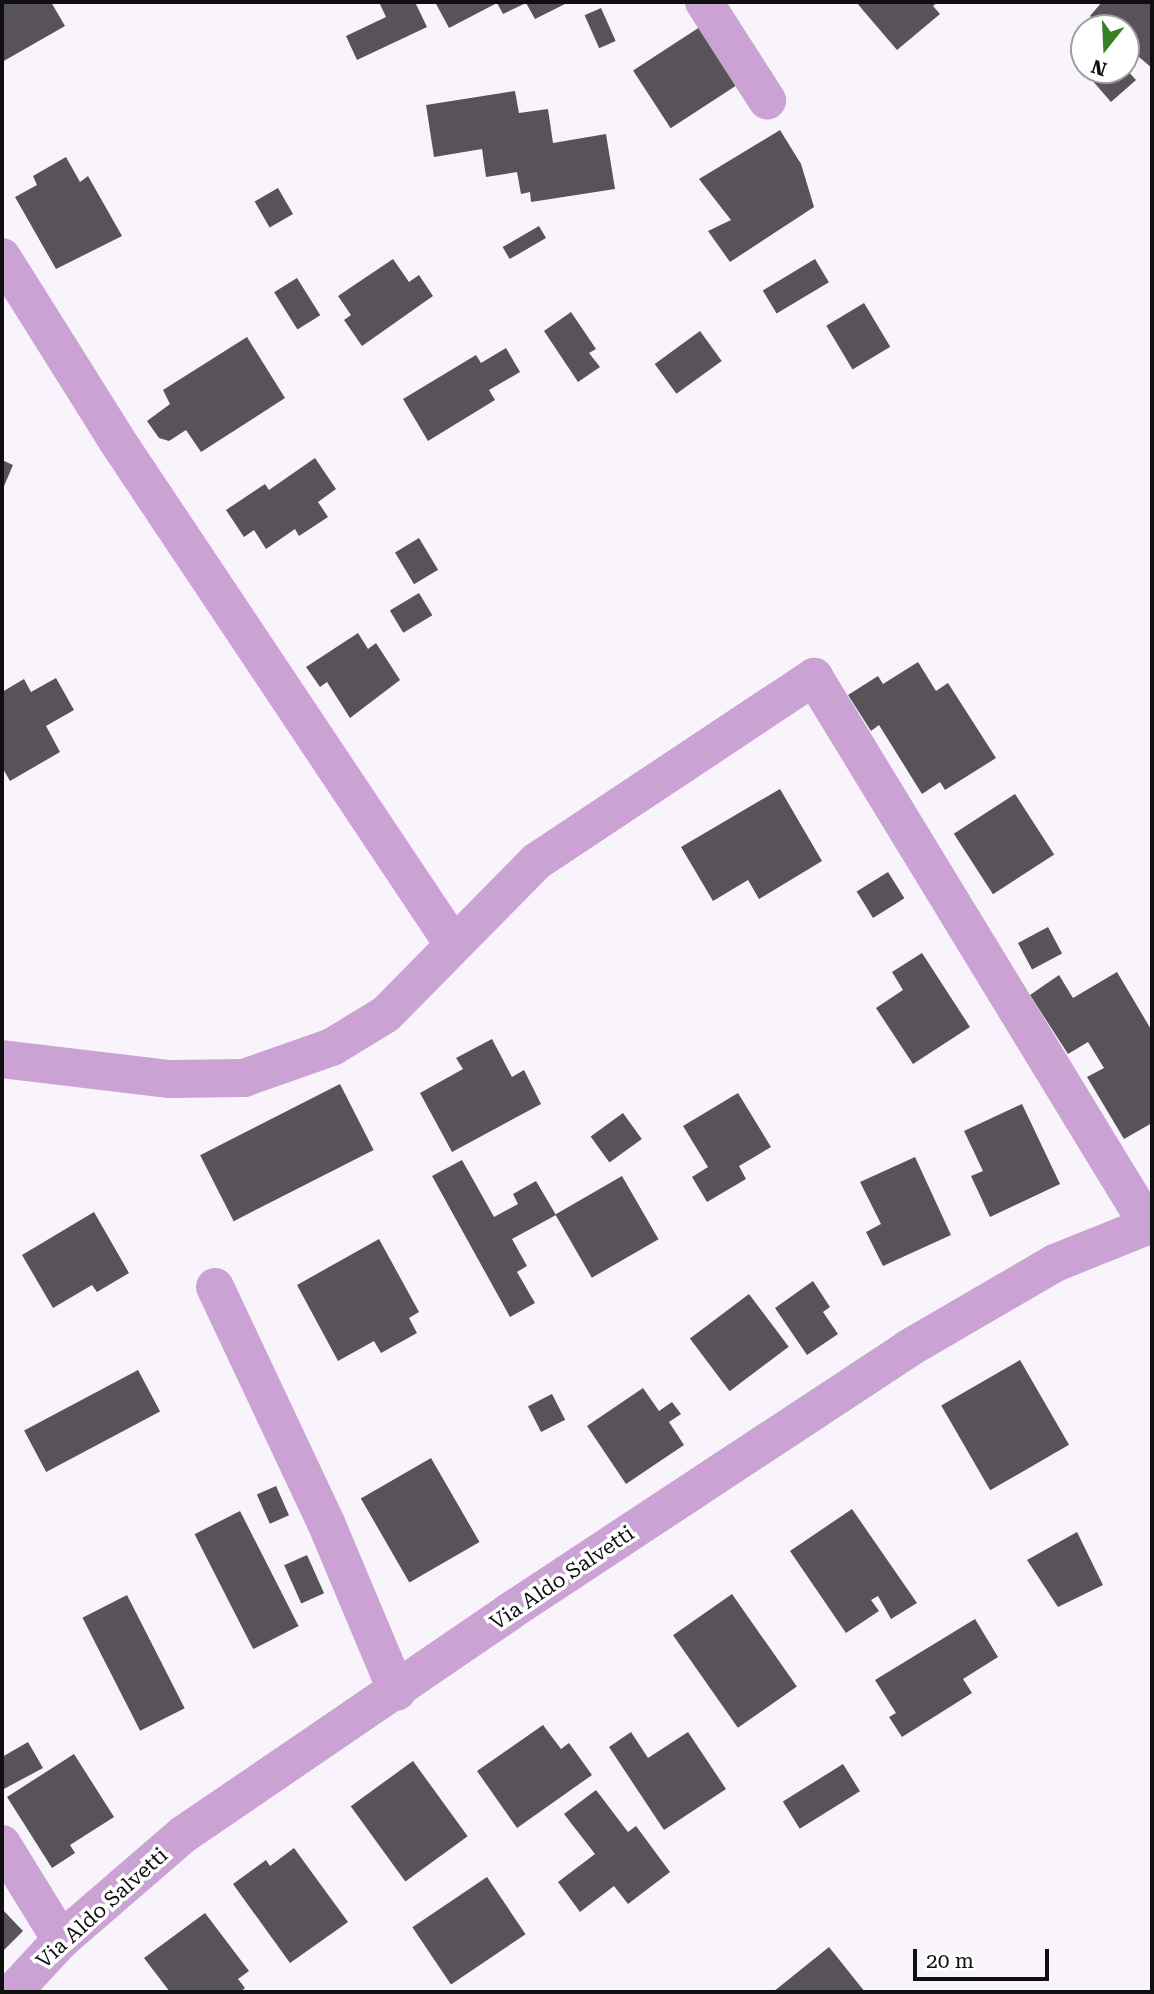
<!DOCTYPE html>
<html>
<head>
<meta charset="utf-8">
<style>
	body { margin:0 }
	#map { position:relative; width:1154px; height:1994px; overflow:hidden; background:#f9f4fb; font-family:"Roboto Serif",serif }
	div>[style] { position:absolute }
	.building>* { inset:0; background:#585359; transform-origin:0 0 }
	.minor>* { height:38px; margin:-19px; padding:0 19px; transform-origin:19px; border-radius:19px; background:#caa2d4 }
	span { translate:-50% -50%; white-space:nowrap; text-align:center; line-height:1.15; -webkit-text-stroke:7px #fff; paint-order:stroke }
	.street-label { font-size:21px; color:#0f0e10 }
	.frame { position:absolute; inset:0; border:4px solid #0f0e10; pointer-events:none }
	.north { position:absolute; left:1070px; top:14px; width:70px; height:70px; box-sizing:border-box; background:#fff; border:2px solid #9f9f9f; border-radius:50%; rotate:198deg; font-size:19px; font-weight:700; line-height:28px; text-align:center; color:#0f0e10 }
	.north::after { content:''; display:block; margin:auto; width:24px; height:32px; background:#387f24; clip-path:polygon(50% 0,100% 100%,50% 72%,0 100%) }
	.scale { position:absolute; left:913px; top:1949px; width:136px; height:32px; box-sizing:border-box; border:4px solid #0f0e10; border-top:0; padding-left:9px; font-size:21px; line-height:24px; white-space:nowrap; color:#0f0e10; -webkit-text-stroke:5px #fff; paint-order:stroke }
</style>
</head>
<body>
<div id="map">
	<div class="building">
		<div style="clip-path:polygon(2px 2px,51px 2px,65px 26px,2px 62px)"></div>
		<div style="clip-path:polygon(379px 2px,415px 2px,427px 27px,357px 60px,346px 36px,386px 17px)"></div>
		<div style="clip-path:polygon(435px 2px,569px 2px,535px 19px,526px 3px,503px 14px,497px 3px,449px 28px)"></div>
		<div style="clip-path:polygon(856px 2px,938px 2px,933px 6px,940px 14px,897px 50px)"></div>
		<div style="clip-path:polygon(1102px 2px,1152px 2px,1152px 68px,1126px 46px,1126px 28px,1104px 28px,1090px 16px)"></div>
		<div style="left:601px;top:8px;width:36px;height:18px;rotate:66deg"></div>
		<div style="left:706px;top:23px;width:69px;height:87px;rotate:57deg"></div>
		<div style="clip-path:polygon(1084px 59px,1084px 70px,1127px 70px,1136px 80px,1111px 102px,1078px 64px)"></div>
		<div style="clip-path:polygon(515px 91px,519px 113px,548px 109px,553px 143px,606px 134px,615px 189px,531px 202px,530px 192px,521px 194px,517px 172px,486px 177px,482px 149px,434px 157px,426px 105px)"></div>
		<div style="clip-path:polygon(780px 130px,801px 164px,814px 207px,730px 262px,708px 231px,731px 220px,699px 179px)"></div>
		<div style="clip-path:polygon(66px 157px,80px 182px,88px 176px,122px 236px,56px 269px,15px 197px,37px 185px,33px 176px)"></div>
		<div style="left:278px;top:188px;width:30px;height:27px;rotate:60deg"></div>
		<div style="left:539px;top:226px;width:14px;height:42px;rotate:60deg"></div>
		<div style="clip-path:polygon(393px 259px,409px 282px,419px 275px,433px 296px,362px 346px,344px 320px,351px 315px,338px 296px)"></div>
		<div style="left:815px;top:259px;width:27px;height:61px;rotate:59deg"></div>
		<div style="left:297px;top:278px;width:44px;height:27px;rotate:58deg"></div>
		<div style="left:864px;top:303px;width:51px;height:44px;rotate:59deg"></div>
		<div style="clip-path:polygon(571px 312px,596px 349px,589px 353px,600px 367px,578px 382px,544px 331px)"></div>
		<div style="left:700px;top:331px;width:37px;height:56px;rotate:54deg"></div>
		<div style="clip-path:polygon(247px 337px,285px 398px,201px 452px,186px 430px,169px 441px,159px 438px,147px 421px,170px 404px,163px 390px)"></div>
		<div style="clip-path:polygon(506px 348px,520px 372px,489px 390px,495px 400px,428px 441px,403px 399px,476px 355px,481px 363px)"></div>
		<div style="clip-path:polygon(315px 458px,336px 489px,318px 502px,328px 517px,299px 536px,295px 529px,266px 549px,254px 530px,244px 537px,226px 510px,265px 484px,269px 490px)"></div>
		<div style="clip-path:polygon(2px 460px,13px 465px,2px 491px)"></div>
		<div style="left:419px;top:538px;width:37px;height:28px;rotate:59deg"></div>
		<div style="left:419px;top:593px;width:26px;height:34px;rotate:59deg"></div>
		<div style="clip-path:polygon(358px 633px,368px 649px,376px 643px,400px 680px,350px 718px,327px 682px,320px 687px,306px 667px)"></div>
		<div style="clip-path:polygon(918px 662px,936px 691px,948px 683px,996px 758px,945px 790px,940px 782px,922px 794px,879px 725px,871px 731px,848px 695px,878px 676px,883px 684px)"></div>
		<div style="clip-path:polygon(56px 678px,74px 710px,46px 726px,60px 752px,10px 781px,2px 767px,2px 692px,24px 679px,31px 692px)"></div>
		<div style="clip-path:polygon(780px 789px,822px 861px,759px 899px,748px 880px,713px 901px,681px 847px)"></div>
		<div style="left:1015px;top:794px;width:72px;height:73px;rotate:57deg"></div>
		<div style="left:888px;top:872px;width:31px;height:37px;rotate:58deg"></div>
		<div style="left:1048px;top:927px;width:30px;height:34px;rotate:62deg"></div>
		<div style="clip-path:polygon(922px 953px,970px 1027px,913px 1064px,876px 1008px,903px 990px,892px 972px)"></div>
		<div style="clip-path:polygon(1117px 972px,1152px 1031px,1152px 1123px,1124px 1139px,1087px 1077px,1104px 1068px,1088px 1042px,1068px 1054px,1030px 995px,1059px 975px,1073px 998px)"></div>
		<div style="clip-path:polygon(492px 1039px,512px 1077px,524px 1070px,541px 1104px,452px 1152px,420px 1093px,463px 1069px,456px 1058px)"></div>
		<div style="left:340px;top:1084px;width:74px;height:157px;rotate:63deg"></div>
		<div style="clip-path:polygon(738px 1093px,771px 1147px,739px 1166px,746px 1179px,707px 1202px,692px 1177px,708px 1167px,683px 1126px)"></div>
		<div style="clip-path:polygon(1022px 1104px,1060px 1184px,990px 1217px,971px 1176px,983px 1171px,964px 1131px)"></div>
		<div style="left:623px;top:1113px;width:32px;height:40px;rotate:54deg"></div>
		<div style="clip-path:polygon(915px 1157px,951px 1235px,883px 1266px,866px 1232px,881px 1224px,860px 1182px)"></div>
		<div style="clip-path:polygon(462px 1160px,494px 1217px,518px 1204px,513px 1194px,536px 1181px,556px 1215px,512px 1239px,527px 1266px,517px 1272px,535px 1303px,510px 1317px,432px 1176px)"></div>
		<div style="left:622px;top:1176px;width:73px;height:77px;rotate:60deg"></div>
		<div style="clip-path:polygon(94px 1212px,129px 1273px,97px 1292px,92px 1285px,53px 1308px,22px 1255px)"></div>
		<div style="clip-path:polygon(379px 1239px,419px 1312px,409px 1318px,417px 1333px,381px 1353px,374px 1341px,338px 1361px,297px 1285px)"></div>
		<div style="clip-path:polygon(813px 1281px,830px 1307px,823px 1312px,838px 1334px,807px 1355px,775px 1308px)"></div>
		<div style="left:749px;top:1294px;width:66px;height:74px;rotate:53deg"></div>
		<div style="left:1020px;top:1360px;width:98px;height:91px;rotate:60deg"></div>
		<div style="left:138px;top:1370px;width:47px;height:129px;rotate:62deg"></div>
		<div style="clip-path:polygon(643px 1388px,659px 1411px,672px 1402px,681px 1414px,669px 1422px,684px 1445px,626px 1484px,587px 1426px)"></div>
		<div style="left:552px;top:1394px;width:29px;height:27px;rotate:63deg"></div>
		<div style="left:431px;top:1458px;width:97px;height:81px;rotate:60deg"></div>
		<div style="left:276px;top:1486px;width:32px;height:21px;rotate:66deg"></div>
		<div style="clip-path:polygon(852px 1509px,917px 1603px,891px 1619px,878px 1596px,871px 1600px,879px 1611px,846px 1633px,790px 1551px)"></div>
		<div style="left:240px;top:1511px;width:129px;height:51px;rotate:63deg"></div>
		<div style="clip-path:polygon(1077px 1532px,1103px 1585px,1058px 1607px,1027px 1560px)"></div>
		<div style="left:307px;top:1555px;width:42px;height:25px;rotate:66deg"></div>
		<div style="left:732px;top:1594px;width:113px;height:72px;rotate:55deg"></div>
		<div style="left:127px;top:1595px;width:127px;height:50px;rotate:63deg"></div>
		<div style="clip-path:polygon(975px 1619px,998px 1657px,963px 1679px,972px 1693px,902px 1737px,889px 1717px,896px 1713px,875px 1680px)"></div>
		<div style="clip-path:polygon(543px 1725px,561px 1749px,569px 1743px,592px 1775px,517px 1828px,477px 1771px)"></div>
		<div style="clip-path:polygon(631px 1732px,648px 1758px,688px 1732px,726px 1789px,664px 1830px,609px 1747px)"></div>
		<div style="clip-path:polygon(28px 1742px,43px 1768px,2px 1790px,2px 1757px)"></div>
		<div style="clip-path:polygon(74px 1754px,114px 1817px,70px 1845px,75px 1853px,52px 1868px,7px 1797px)"></div>
		<div style="left:413px;top:1761px;width:93px;height:77px;rotate:54deg"></div>
		<div style="left:843px;top:1764px;width:32px;height:71px;rotate:58deg"></div>
		<div style="clip-path:polygon(596px 1790px,628px 1832px,636px 1826px,670px 1872px,628px 1904px,614px 1886px,580px 1912px,558px 1882px,595px 1854px,564px 1814px)"></div>
		<div style="clip-path:polygon(294px 1848px,348px 1922px,290px 1963px,233px 1884px,266px 1860px,270px 1866px)"></div>
		<div style="left:487px;top:1877px;width:69px;height:90px;rotate:56deg"></div>
		<div style="clip-path:polygon(2px 1909px,23px 1931px,2px 1952px)"></div>
		<div style="clip-path:polygon(205px 1913px,249px 1971px,238px 1979px,245px 1988px,240px 1992px,170px 1992px,144px 1958px)"></div>
		<div style="clip-path:polygon(829px 1947px,865px 1992px,773px 1992px)"></div>
	</div>
	<div class="minor">
		<div style="left:704px;top:2px;width:117px;rotate:57.3deg"></div>
		<div style="left:2px;top:257px;width:215px;rotate:57.9deg"></div>
		<div style="left:116px;top:439px;width:607px;rotate:56.28deg"></div>
		<div style="left:2px;top:1059px;width:169px;rotate:6.8deg"></div>
		<div style="left:170px;top:1079px;width:74px;rotate:-0.8deg"></div>
		<div style="left:244px;top:1078px;width:93px;rotate:-19.4deg"></div>
		<div style="left:332px;top:1047px;width:63px;rotate:-31.4deg"></div>
		<div style="left:386px;top:1014px;width:215px;rotate:-45.4deg"></div>
		<div style="left:537px;top:861px;width:333px;rotate:-33.6deg"></div>
		<div style="left:814px;top:677px;width:642px;rotate:58.64deg"></div>
		<div style="left:215px;top:1287px;width:261px;rotate:64.8deg"></div>
		<div style="left:326px;top:1523px;width:183px;rotate:67.2deg"></div>
		<div style="left:2px;top:1844px;width:113px;rotate:58.4deg"></div>
		<div style="left:13px;top:1992px;width:71px;rotate:-47.3deg"></div>
		<div style="left:61px;top:1940px;width:162px;rotate:-40.8deg"></div>
		<div style="left:184px;top:1834px;width:394px;rotate:-34.3deg"></div>
		<div style="left:509px;top:1612px;width:479px;rotate:-33.4deg"></div>
		<div style="left:909px;top:1348px;width:169px;rotate:-30.2deg"></div>
		<div style="left:1055px;top:1263px;width:105px;rotate:-21.9deg"></div>
	</div>
	<div class="street-label">
		<span style="left:562px;top:1578px;rotate:-34deg">Via Aldo Salvetti</span>
		<span style="left:102px;top:1908px;rotate:-42deg">Via Aldo Salvetti</span>
	</div>
	<div class="frame"></div>
	<div class="north">N</div>
	<div class="scale">20 m</div>
</div>
</body>
</html>
